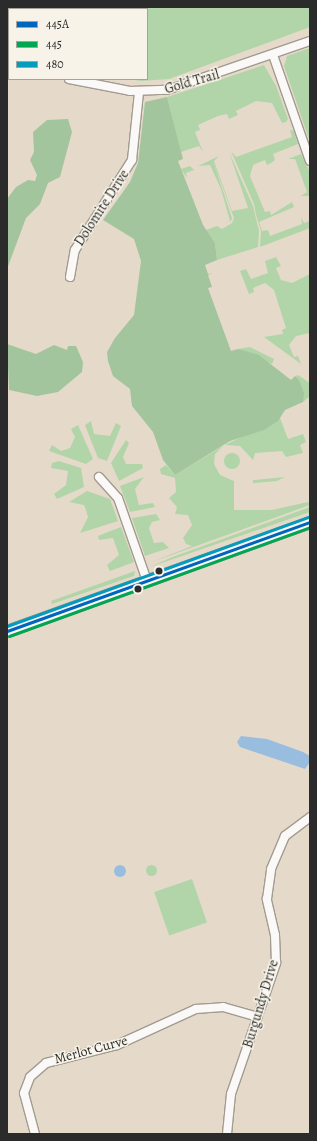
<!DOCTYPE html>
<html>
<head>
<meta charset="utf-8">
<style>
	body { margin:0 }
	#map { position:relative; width:317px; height:1141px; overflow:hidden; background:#e5dac9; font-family:Alegreya,serif }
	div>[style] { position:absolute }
	.green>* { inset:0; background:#b1d5a9; transform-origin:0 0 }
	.round { border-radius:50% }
	.forest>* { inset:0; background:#a2c59d }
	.water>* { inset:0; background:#99bddf }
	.roads { filter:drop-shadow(1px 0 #a19b91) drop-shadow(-1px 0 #a19b91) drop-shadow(0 1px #a19b91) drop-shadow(0 -1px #a19b91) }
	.street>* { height:8px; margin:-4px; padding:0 4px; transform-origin:4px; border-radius:4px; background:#fbf9f7 }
	.secondary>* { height:11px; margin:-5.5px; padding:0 5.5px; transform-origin:5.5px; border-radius:5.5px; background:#fbf9f7 }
	.bus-1>* { height:3px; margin:-1.5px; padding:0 1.5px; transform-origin:1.5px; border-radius:1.5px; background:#0065bd }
	.bus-2>* { height:3px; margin:-1.5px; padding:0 1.5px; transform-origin:1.5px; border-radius:1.5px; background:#00a651 }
	.bus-3>* { height:3px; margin:-1.5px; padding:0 1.5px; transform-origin:1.5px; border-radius:1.5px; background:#049cbe }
	.dots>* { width:11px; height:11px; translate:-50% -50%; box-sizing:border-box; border:2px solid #f7f3e8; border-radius:50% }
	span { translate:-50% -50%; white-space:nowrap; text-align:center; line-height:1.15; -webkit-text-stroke:3px #f7f3e8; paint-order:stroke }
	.street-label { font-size:14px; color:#2b2b2b }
	.frame { position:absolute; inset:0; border:8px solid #2b2b2b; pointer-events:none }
	.legend { position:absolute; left:8px; top:8px; width:140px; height:72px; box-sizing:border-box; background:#f7f3e8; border:1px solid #a5a39c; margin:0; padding:5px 7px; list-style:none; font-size:12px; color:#2b2b2b }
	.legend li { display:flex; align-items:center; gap:8px; height:20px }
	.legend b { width:20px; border:1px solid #a5a39c }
</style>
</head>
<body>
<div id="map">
	<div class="green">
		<div style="clip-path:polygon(94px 7px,310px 7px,310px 27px,169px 79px,141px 81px,128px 79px,147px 79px,147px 9px)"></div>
		<div style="clip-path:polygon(310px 48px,310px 142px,284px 66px,287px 56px)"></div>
		<div style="clip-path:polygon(264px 65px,276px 86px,288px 119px,286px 122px,282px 123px,272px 103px,256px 101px,236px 111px,238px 115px,229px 119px,227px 114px,218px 116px,198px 125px,200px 130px,195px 132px,203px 152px,199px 146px,181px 152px,167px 97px)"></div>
		<div style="clip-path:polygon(290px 130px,294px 131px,298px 144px,273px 154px,275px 160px,271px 163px,267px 165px,265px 160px,253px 165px,250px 176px,265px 212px,270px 211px,271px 215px,292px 202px,294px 207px,259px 222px,262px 231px,268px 230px,270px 236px,302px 224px,301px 217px,304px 223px,310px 221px,310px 228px,260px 247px,261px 231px,256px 215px,254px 204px,231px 151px,236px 157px,292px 137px)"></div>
		<div style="clip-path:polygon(229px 152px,253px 206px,259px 231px,258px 247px,217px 260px,215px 243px,206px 230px,217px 226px,222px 229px,232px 223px,234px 218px,213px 161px,232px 218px,231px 221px,220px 225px,230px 221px,221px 189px,210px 165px,198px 166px,219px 156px,214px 161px,232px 211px,248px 208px)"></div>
		<div style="clip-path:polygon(301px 154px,310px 172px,310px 196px,301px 196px,307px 192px,295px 159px,288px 159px)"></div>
		<div style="clip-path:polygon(190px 166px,194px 170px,186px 173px,187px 178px,181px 169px)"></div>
		<div style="clip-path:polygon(276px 257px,281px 266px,276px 268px,281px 280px,292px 283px,310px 274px,310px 333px,296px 336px,289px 345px,294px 357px,298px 356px,301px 364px,264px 337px,283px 334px,282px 330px,286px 328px,274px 290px,265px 283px,253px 288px,254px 292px,249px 294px,240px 271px,246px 269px,251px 279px,268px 273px,265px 261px)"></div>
		<div style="clip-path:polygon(250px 347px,274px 359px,272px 364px,238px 349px)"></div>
		<div style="clip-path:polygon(298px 375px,310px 383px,310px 396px,303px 402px,299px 380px,295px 376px)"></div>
		<div style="clip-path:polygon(280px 418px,288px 439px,303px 434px,306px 442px,300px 445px,303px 453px,286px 457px,282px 451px,255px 453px,253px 460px,240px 446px,225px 445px)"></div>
		<div style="clip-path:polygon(91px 421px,94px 434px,110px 436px,116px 423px,121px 426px,107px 461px,98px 458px,90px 438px,85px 425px)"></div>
		<div style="clip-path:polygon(78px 425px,93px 459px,86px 464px,49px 451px,52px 445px,61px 451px,70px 448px,75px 437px,71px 429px)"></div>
		<div style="clip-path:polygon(126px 440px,129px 443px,123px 457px,126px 464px,142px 464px,143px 468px,119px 481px,111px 463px)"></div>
		<div style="clip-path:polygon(223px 446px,215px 454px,214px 464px,220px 475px,234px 481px,234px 510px,272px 510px,308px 502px,310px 505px,149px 563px,192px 546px,186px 544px,183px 538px,192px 525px,188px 515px,175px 514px,177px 507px,169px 498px,176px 492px,175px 478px,161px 474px,160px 469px,166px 465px,175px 475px)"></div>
		<div class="round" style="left:224px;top:453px;width:16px;height:16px"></div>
		<div style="clip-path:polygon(59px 461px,81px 468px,84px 487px,57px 499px,54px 494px,66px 485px,68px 471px,51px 468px,52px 463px)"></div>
		<div style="clip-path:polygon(144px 477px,135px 489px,139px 505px,153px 503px,155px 507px,130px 512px,120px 486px)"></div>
		<div style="clip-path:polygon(285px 477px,277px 481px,253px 483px,253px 480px)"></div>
		<div style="clip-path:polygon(87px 491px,110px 499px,118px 521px,80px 533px,88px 517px,86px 510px,84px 505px,69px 502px)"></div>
		<div style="clip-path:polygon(310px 507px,310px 512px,150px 567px,170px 558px)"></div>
		<div style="clip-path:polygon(156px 514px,160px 520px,152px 522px,149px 528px,154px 543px,163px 542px,169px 548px,145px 556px,132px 518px)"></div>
		<div style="clip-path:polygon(121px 527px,134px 562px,110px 571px,107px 565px,119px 555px,113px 538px,99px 540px,98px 536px)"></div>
		<div style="clip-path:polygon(135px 571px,134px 576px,52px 604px,51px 601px)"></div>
		<div class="round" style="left:145.5px;top:864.5px;width:11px;height:11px"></div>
		<div style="left:192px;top:879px;width:46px;height:40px;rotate:71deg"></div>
	</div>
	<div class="forest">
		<div style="clip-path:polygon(86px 7px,134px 7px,87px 9px)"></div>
		<div style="clip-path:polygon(167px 97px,183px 159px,178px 161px,203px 225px,215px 243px,217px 260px,205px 265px,208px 274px,212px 273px,208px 275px,212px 287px,208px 288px,231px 351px,238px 349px,259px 355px,291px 380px,295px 376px,299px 380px,304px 393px,303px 402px,285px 410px,278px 421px,264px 430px,230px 441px,175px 475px,163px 460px,153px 432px,132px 406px,130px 389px,113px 376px,108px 361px,107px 352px,115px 338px,134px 315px,141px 261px,134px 239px,103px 220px,130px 182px,138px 163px,145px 102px)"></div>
		<div style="clip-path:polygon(68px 119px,72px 132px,60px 177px,48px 183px,40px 204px,26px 218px,7px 269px,7px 199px,16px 187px,28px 180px,35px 181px,37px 175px,30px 160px,34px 152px,33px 132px,47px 120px)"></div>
		<div style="clip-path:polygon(7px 344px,36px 354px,54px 345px,67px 350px,68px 346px,76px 346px,83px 362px,82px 372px,58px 392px,37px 396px,9px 390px)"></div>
	</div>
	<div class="water">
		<div style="clip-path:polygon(241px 736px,267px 739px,303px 752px,310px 756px,310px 762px,305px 769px,240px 747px,237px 742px)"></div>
		<div class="round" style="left:114px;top:865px;width:12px;height:12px"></div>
	</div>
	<div class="roads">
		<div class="street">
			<div style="left:7px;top:13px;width:1px;rotate:-90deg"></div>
			<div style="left:273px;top:55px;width:112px;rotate:70.8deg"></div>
			<div style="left:7px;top:67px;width:2px"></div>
			<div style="left:69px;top:79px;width:62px;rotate:11.1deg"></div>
			<div style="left:130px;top:91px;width:37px;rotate:-2deg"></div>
			<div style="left:167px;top:90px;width:151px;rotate:-18.9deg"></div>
			<div style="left:70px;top:277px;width:27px;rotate:-80deg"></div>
			<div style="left:75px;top:250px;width:107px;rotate:-57.7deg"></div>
			<div style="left:132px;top:160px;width:68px;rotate:-84.1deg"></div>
			<div style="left:99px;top:477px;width:28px;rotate:48deg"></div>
			<div style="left:118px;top:498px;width:88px;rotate:70.7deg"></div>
			<div style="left:35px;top:1134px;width:42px;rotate:-105deg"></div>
			<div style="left:24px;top:1093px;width:17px;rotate:-69deg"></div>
			<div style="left:30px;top:1077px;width:21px;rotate:-41deg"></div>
			<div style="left:46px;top:1063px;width:73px;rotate:-14.2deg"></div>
			<div style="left:117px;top:1045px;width:87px;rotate:-24.5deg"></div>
			<div style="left:196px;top:1009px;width:27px;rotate:-4deg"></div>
			<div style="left:223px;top:1007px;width:36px;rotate:16deg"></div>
			<div style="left:227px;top:1134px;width:40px;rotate:-84.3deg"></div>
			<div style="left:231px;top:1094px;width:139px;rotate:-71deg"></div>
			<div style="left:276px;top:963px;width:28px;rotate:-92deg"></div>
			<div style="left:275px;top:935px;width:37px;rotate:-103deg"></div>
			<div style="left:267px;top:899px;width:30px;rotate:-82deg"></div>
			<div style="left:271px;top:869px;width:36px;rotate:-67deg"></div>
			<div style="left:285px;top:836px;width:31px;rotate:-37deg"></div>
		</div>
		<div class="secondary">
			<div style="left:7px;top:631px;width:322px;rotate:-19.8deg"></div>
		</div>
	</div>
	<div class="bus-1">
		<div style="left:7px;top:631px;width:322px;rotate:-19.8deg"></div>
	</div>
	<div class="bus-2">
		<div style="left:9px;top:636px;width:320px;rotate:-19.9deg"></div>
	</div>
	<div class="bus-3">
		<div style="left:7px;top:626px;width:320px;rotate:-19.9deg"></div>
	</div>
	<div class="dots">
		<div style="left:159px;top:571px;background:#2b2b2b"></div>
		<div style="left:138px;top:589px;background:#2b2b2b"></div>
	</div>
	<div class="street-label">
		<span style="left:192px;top:82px;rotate:-16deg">Gold Trail</span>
		<span style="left:102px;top:208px;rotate:-57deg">Dolomite Drive</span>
		<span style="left:261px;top:1004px;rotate:-73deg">Burgundy Drive</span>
		<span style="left:91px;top:1050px;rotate:-15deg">Merlot Curve</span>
	</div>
	<div class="frame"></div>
	<ul class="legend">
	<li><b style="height:5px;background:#0065bd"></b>445A</li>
	<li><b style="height:5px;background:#00a651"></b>445</li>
	<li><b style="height:5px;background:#049cbe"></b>480</li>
	</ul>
</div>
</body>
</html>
